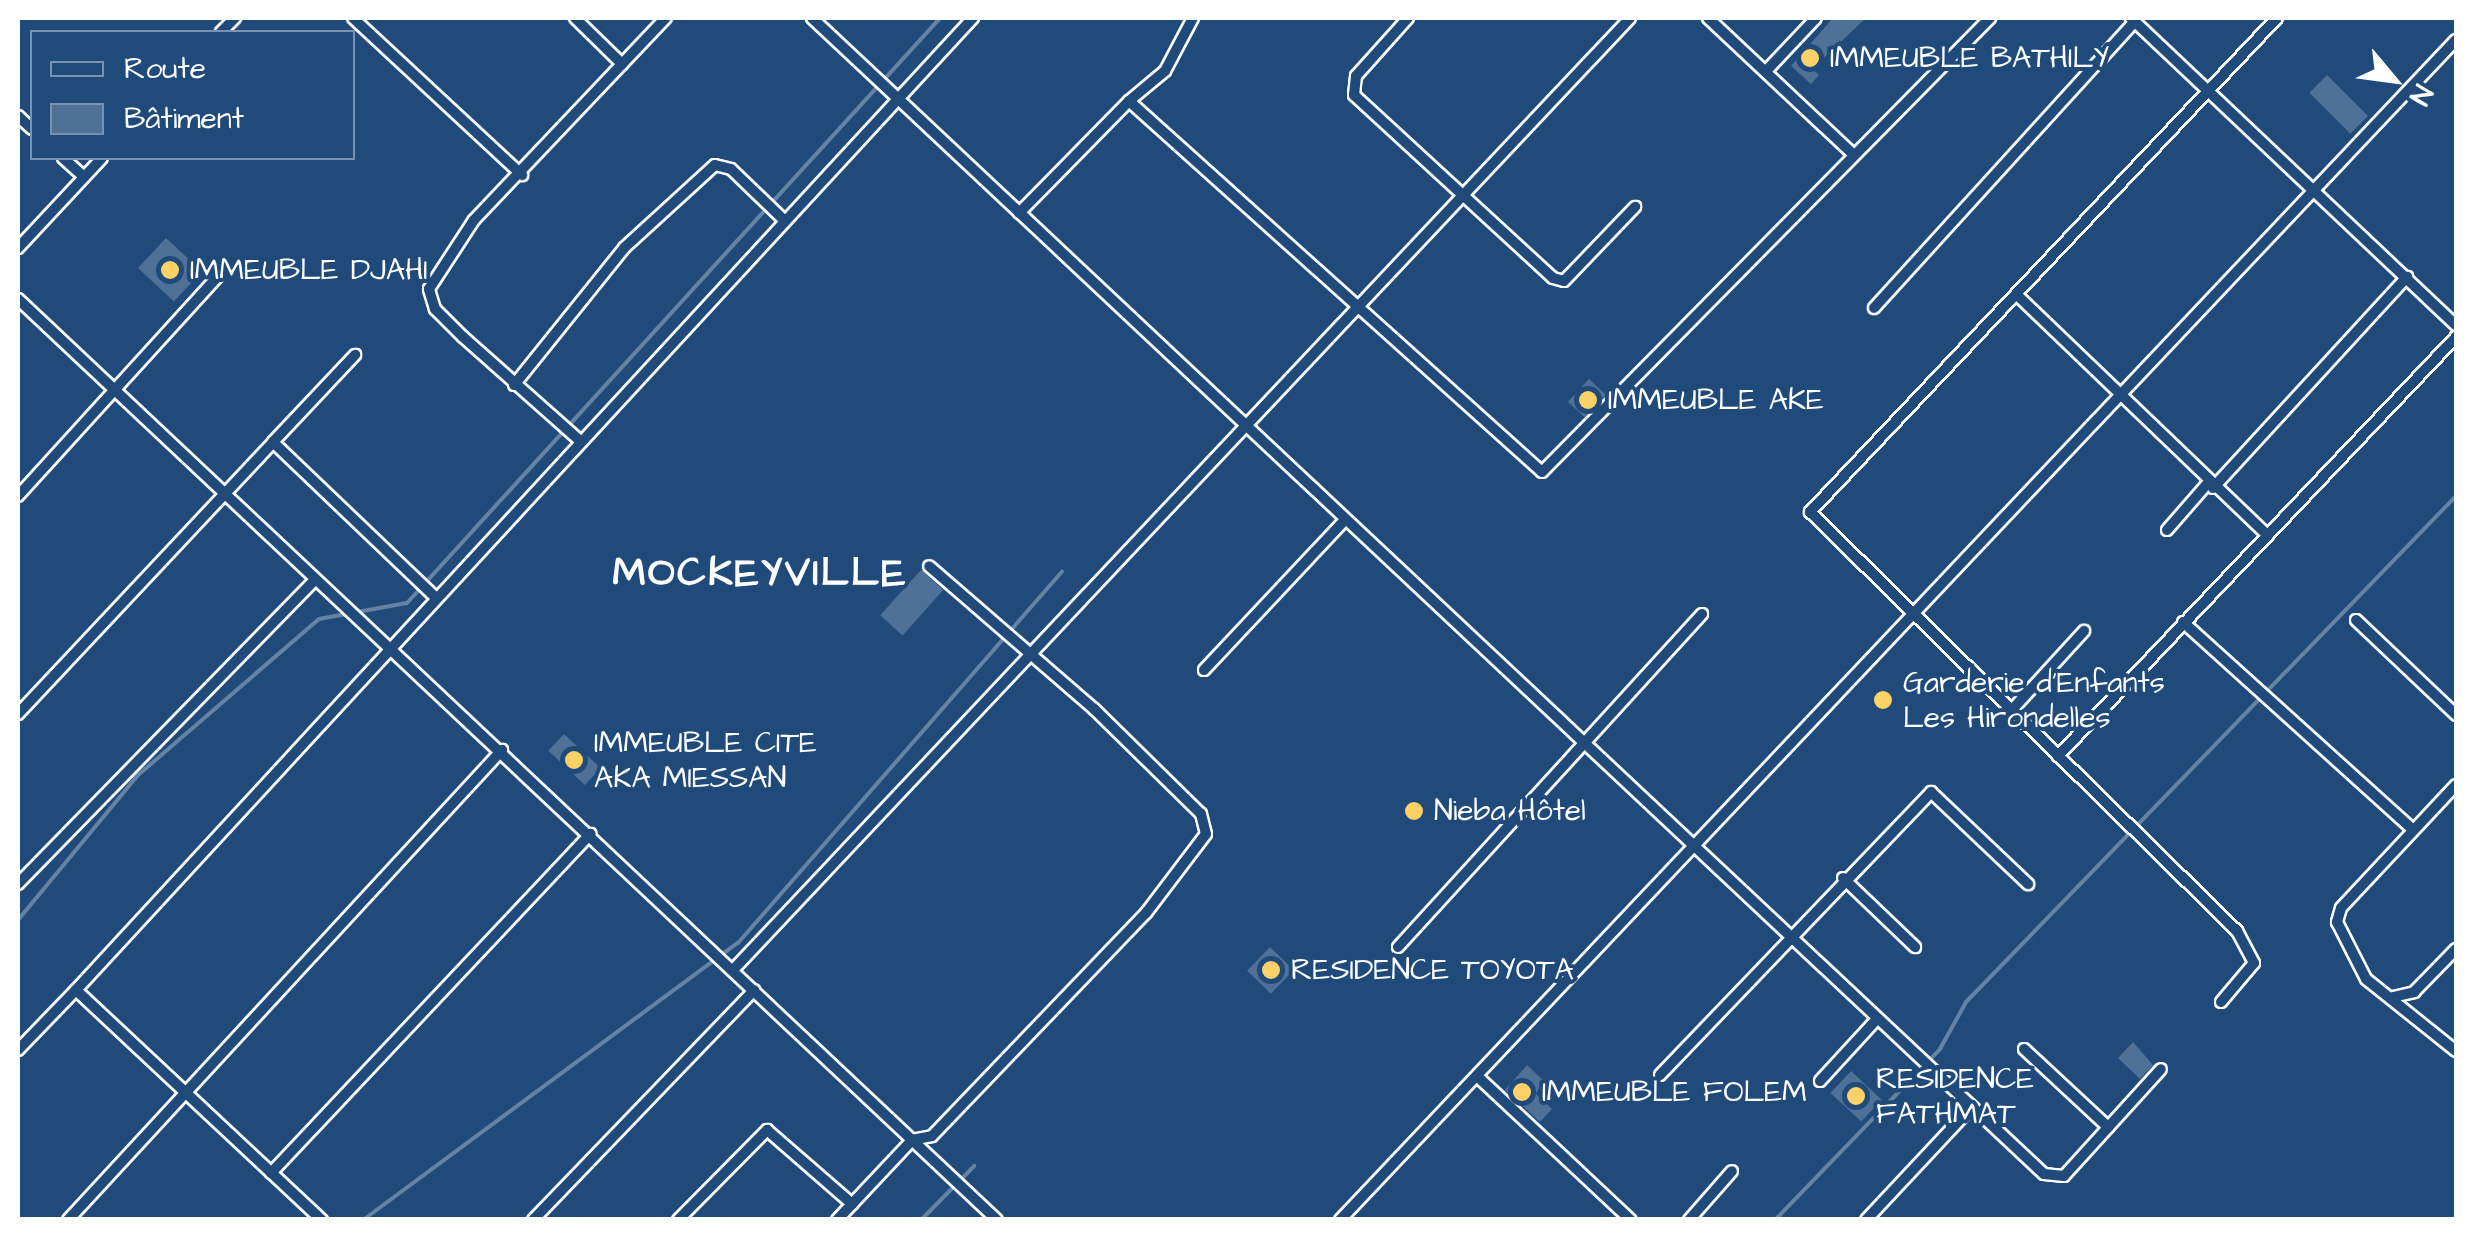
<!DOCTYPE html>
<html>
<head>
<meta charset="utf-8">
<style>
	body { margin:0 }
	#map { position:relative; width:2474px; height:1237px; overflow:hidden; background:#1f4a7a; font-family:"Architects Daughter",sans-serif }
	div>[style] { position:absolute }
	.stream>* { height:4px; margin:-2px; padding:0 2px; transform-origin:2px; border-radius:2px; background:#6583a4 }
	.building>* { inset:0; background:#507197; transform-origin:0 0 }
	.roads { filter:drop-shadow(2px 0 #fff) drop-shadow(-2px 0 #fff) drop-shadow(0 2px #fff) drop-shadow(0 -2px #fff) }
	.minor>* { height:10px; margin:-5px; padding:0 5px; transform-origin:5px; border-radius:5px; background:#1f4a7a }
	.dots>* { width:28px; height:28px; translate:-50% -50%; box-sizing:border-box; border:5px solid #1f4a7a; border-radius:50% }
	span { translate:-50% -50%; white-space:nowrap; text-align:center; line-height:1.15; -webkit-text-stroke:8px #1f4a7a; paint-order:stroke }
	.poi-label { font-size:30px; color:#fff }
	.left { translate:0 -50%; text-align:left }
	.district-label { font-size:40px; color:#fff; font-weight:700; letter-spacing:2.5px }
	.frame { position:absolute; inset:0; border:20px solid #fff; pointer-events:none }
	.legend { position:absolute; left:30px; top:30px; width:325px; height:130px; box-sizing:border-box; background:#1f4a7a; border:2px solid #7992af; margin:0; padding:12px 18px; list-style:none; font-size:30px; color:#fff }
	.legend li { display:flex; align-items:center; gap:20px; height:50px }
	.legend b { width:50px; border:2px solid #7992af }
	.north { position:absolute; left:2344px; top:30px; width:100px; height:100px; -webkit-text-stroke:8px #1f4a7a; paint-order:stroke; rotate:119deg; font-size:28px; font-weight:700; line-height:40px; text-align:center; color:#fff }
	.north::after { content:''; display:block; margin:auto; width:35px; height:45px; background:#fff; clip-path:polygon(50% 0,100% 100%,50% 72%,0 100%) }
</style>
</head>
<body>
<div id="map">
	<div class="stream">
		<div style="left:18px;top:920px;width:187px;rotate:-50.4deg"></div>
		<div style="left:137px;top:776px;width:240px;rotate:-40.8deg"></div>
		<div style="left:319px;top:619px;width:89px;rotate:-10.3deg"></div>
		<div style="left:407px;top:603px;width:791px;rotate:-47.66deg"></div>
		<div style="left:363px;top:1220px;width:466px;rotate:-36.5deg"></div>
		<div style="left:738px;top:943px;width:493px;rotate:-48.9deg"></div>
		<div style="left:921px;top:1220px;width:76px;rotate:-45.5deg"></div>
		<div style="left:1775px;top:1220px;width:238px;rotate:-46deg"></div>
		<div style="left:1940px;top:1049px;width:54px;rotate:-61deg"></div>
		<div style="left:1966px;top:1002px;width:704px;rotate:-45.92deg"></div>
	</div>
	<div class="building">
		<div style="clip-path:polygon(1833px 18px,1866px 18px,1812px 69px,1819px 75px,1811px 84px,1791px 66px)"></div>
		<div style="left:2327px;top:75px;width:58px;height:25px;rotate:45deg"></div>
		<div style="left:166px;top:238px;width:49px;height:41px;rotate:43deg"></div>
		<div style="left:1589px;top:379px;width:23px;height:31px;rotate:43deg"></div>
		<div style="left:921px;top:570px;width:30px;height:61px;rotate:42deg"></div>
		<div style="left:564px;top:734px;width:50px;height:23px;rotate:43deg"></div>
		<div style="left:1270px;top:947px;width:33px;height:33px;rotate:44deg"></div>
		<div style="clip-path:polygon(2133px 1042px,2153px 1065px,2140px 1079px,2118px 1058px)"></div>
		<div style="clip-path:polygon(1527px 1065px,1543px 1080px,1536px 1094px,1552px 1109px,1540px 1122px,1505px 1090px)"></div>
		<div style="left:1851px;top:1071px;width:42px;height:30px;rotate:43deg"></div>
	</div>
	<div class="roads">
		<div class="minor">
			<div style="left:353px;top:18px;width:231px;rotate:42.9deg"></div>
			<div style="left:575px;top:18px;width:66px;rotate:44.4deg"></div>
			<div style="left:812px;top:18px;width:1689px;rotate:43.18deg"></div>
			<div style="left:2044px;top:1174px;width:20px;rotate:6deg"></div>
			<div style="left:2064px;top:1176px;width:144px;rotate:-47.8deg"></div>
			<div style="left:1408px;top:18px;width:78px;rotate:131.9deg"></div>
			<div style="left:1356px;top:76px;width:19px;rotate:96deg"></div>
			<div style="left:1354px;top:95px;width:270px;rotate:42.6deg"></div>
			<div style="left:1553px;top:278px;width:11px;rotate:15deg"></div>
			<div style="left:1564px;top:281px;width:103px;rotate:-46.2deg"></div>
			<div style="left:1708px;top:18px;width:200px;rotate:43.2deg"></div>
			<div style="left:2131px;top:18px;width:447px;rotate:43.4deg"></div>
			<div style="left:221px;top:32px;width:20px;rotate:-45deg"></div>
			<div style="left:1767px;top:70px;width:71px;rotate:-46.7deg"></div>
			<div style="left:1129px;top:101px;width:47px;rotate:-39.8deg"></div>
			<div style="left:1165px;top:71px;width:60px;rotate:-62.2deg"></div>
			<div style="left:18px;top:116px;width:19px;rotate:43deg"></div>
			<div style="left:63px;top:158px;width:28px;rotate:42deg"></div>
			<div style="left:1019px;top:213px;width:157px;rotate:-45.5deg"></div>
			<div style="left:1129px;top:101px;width:555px;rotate:41.93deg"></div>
			<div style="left:1542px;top:472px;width:638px;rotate:-45.38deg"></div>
			<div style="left:18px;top:248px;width:123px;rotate:-47deg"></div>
			<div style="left:2016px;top:294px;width:349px;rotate:43.8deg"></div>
			<div style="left:18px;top:299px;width:1344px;rotate:43.25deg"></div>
			<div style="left:1874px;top:308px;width:388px;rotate:-47.7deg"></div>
			<div style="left:514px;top:385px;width:176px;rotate:-51.2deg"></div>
			<div style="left:624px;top:248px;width:123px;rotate:-42.4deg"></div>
			<div style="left:715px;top:165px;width:16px;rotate:14deg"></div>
			<div style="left:731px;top:169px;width:74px;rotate:43.9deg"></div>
			<div style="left:578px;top:439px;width:154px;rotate:-138.4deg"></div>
			<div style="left:463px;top:337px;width:40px;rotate:-135deg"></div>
			<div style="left:435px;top:309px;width:21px;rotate:-107deg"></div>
			<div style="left:429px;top:289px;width:82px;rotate:-56.9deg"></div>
			<div style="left:474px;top:220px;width:279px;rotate:-46.5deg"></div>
			<div style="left:273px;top:442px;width:120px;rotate:-46.7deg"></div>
			<div style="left:2213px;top:488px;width:287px;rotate:-47.4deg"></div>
			<div style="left:18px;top:496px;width:297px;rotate:-47.7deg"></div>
			<div style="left:2167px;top:530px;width:62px;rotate:-48.9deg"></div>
			<div style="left:2356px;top:620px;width:138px;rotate:43.5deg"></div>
			<div style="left:2183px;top:622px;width:310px;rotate:42.1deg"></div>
			<div style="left:1204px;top:670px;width:206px;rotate:-46.8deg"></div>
			<div style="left:2010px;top:712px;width:110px;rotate:-47.6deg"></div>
			<div style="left:18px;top:714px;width:373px;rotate:-46.8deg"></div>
			<div style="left:273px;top:442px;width:223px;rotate:43.7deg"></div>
			<div style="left:2058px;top:756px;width:578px;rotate:-46.47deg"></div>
			<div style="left:2456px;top:785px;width:168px;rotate:133.1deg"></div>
			<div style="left:2341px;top:908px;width:15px;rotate:106deg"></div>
			<div style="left:2337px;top:922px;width:64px;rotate:63deg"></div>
			<div style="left:2366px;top:979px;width:115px;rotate:38.7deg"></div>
			<div style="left:1843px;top:878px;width:100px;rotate:43.8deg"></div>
			<div style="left:18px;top:884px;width:422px;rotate:-45.7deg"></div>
			<div style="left:1398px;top:947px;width:451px;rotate:-47.6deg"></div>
			<div style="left:733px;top:970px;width:1308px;rotate:-46.7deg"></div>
			<div style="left:76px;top:990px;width:1323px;rotate:-47.3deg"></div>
			<div style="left:2393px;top:997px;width:22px;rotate:-13deg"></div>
			<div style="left:2414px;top:992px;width:60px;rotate:-45.7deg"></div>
			<div style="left:2221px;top:1002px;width:51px;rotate:-49.8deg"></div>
			<div style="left:2254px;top:963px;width:36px;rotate:-118deg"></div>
			<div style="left:2237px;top:931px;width:598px;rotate:-135.54deg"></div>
			<div style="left:1810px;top:512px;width:680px;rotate:-46.61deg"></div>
			<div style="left:2024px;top:1049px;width:115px;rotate:42.9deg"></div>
			<div style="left:18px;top:1050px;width:83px;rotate:-46deg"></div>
			<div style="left:76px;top:990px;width:337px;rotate:43.1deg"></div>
			<div style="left:1660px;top:1075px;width:392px;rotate:-46.2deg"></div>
			<div style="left:1931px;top:792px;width:134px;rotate:43.5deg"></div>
			<div style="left:1478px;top:1077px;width:209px;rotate:43.1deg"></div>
			<div style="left:1820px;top:1081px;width:81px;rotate:-47.5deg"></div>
			<div style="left:271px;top:1173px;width:466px;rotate:-46.7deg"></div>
			<div style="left:68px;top:1220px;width:640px;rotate:-47.28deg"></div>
			<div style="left:533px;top:1220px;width:319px;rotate:-46.1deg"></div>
			<div style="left:678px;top:1220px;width:127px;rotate:-45.3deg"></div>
			<div style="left:767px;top:1130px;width:113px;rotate:41deg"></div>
			<div style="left:837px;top:1220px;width:110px;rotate:-46.8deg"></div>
			<div style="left:912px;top:1140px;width:20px;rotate:-11deg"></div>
			<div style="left:932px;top:1136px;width:309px;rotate:-46.2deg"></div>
			<div style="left:1146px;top:913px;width:99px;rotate:-52.8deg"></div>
			<div style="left:1206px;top:834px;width:21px;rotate:-104deg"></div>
			<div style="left:1201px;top:814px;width:150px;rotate:-135.5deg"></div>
			<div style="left:1094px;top:709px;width:218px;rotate:-139.1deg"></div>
			<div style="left:1340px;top:1220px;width:1624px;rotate:-46.6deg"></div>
			<div style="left:1689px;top:1220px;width:65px;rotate:-48.7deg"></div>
			<div style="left:1866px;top:1220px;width:152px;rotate:-46.9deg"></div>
		</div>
	</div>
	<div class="dots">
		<div style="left:1810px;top:58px;background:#ffd166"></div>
		<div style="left:170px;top:270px;background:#ffd166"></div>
		<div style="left:1588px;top:400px;background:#ffd166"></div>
		<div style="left:1883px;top:700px;background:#ffd166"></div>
		<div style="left:574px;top:760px;background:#ffd166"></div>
		<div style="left:1414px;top:811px;background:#ffd166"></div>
		<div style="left:1271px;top:970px;background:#ffd166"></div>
		<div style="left:1522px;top:1092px;background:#ffd166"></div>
		<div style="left:1856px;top:1096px;background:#ffd166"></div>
	</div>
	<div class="poi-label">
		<span class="left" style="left:1830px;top:58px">IMMEUBLE BATHILY</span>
		<span class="left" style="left:190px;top:270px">IMMEUBLE DJAHI</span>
		<span class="left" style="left:1608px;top:400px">IMMEUBLE AKE</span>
		<span class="left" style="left:1903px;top:700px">Garderie d'Enfants<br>Les Hirondelles</span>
		<span class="left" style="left:594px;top:760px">IMMEUBLE CITE<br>AKA MIESSAN</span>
		<span class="left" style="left:1434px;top:811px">Nieba Hôtel</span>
		<span class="left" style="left:1291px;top:970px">RESIDENCE TOYOTA</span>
		<span class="left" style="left:1876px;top:1096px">RESIDENCE<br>FATHMAT</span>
		<span class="left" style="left:1542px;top:1092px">IMMEUBLE FOLEM</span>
	</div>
	<div class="district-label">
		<span style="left:760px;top:574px">MOCKEYVILLE</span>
	</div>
	<div class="frame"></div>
	<ul class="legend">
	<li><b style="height:12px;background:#1f4a7a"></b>Route</li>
	<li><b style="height:28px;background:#507197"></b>Bâtiment</li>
	</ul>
	<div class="north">N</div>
</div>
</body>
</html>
